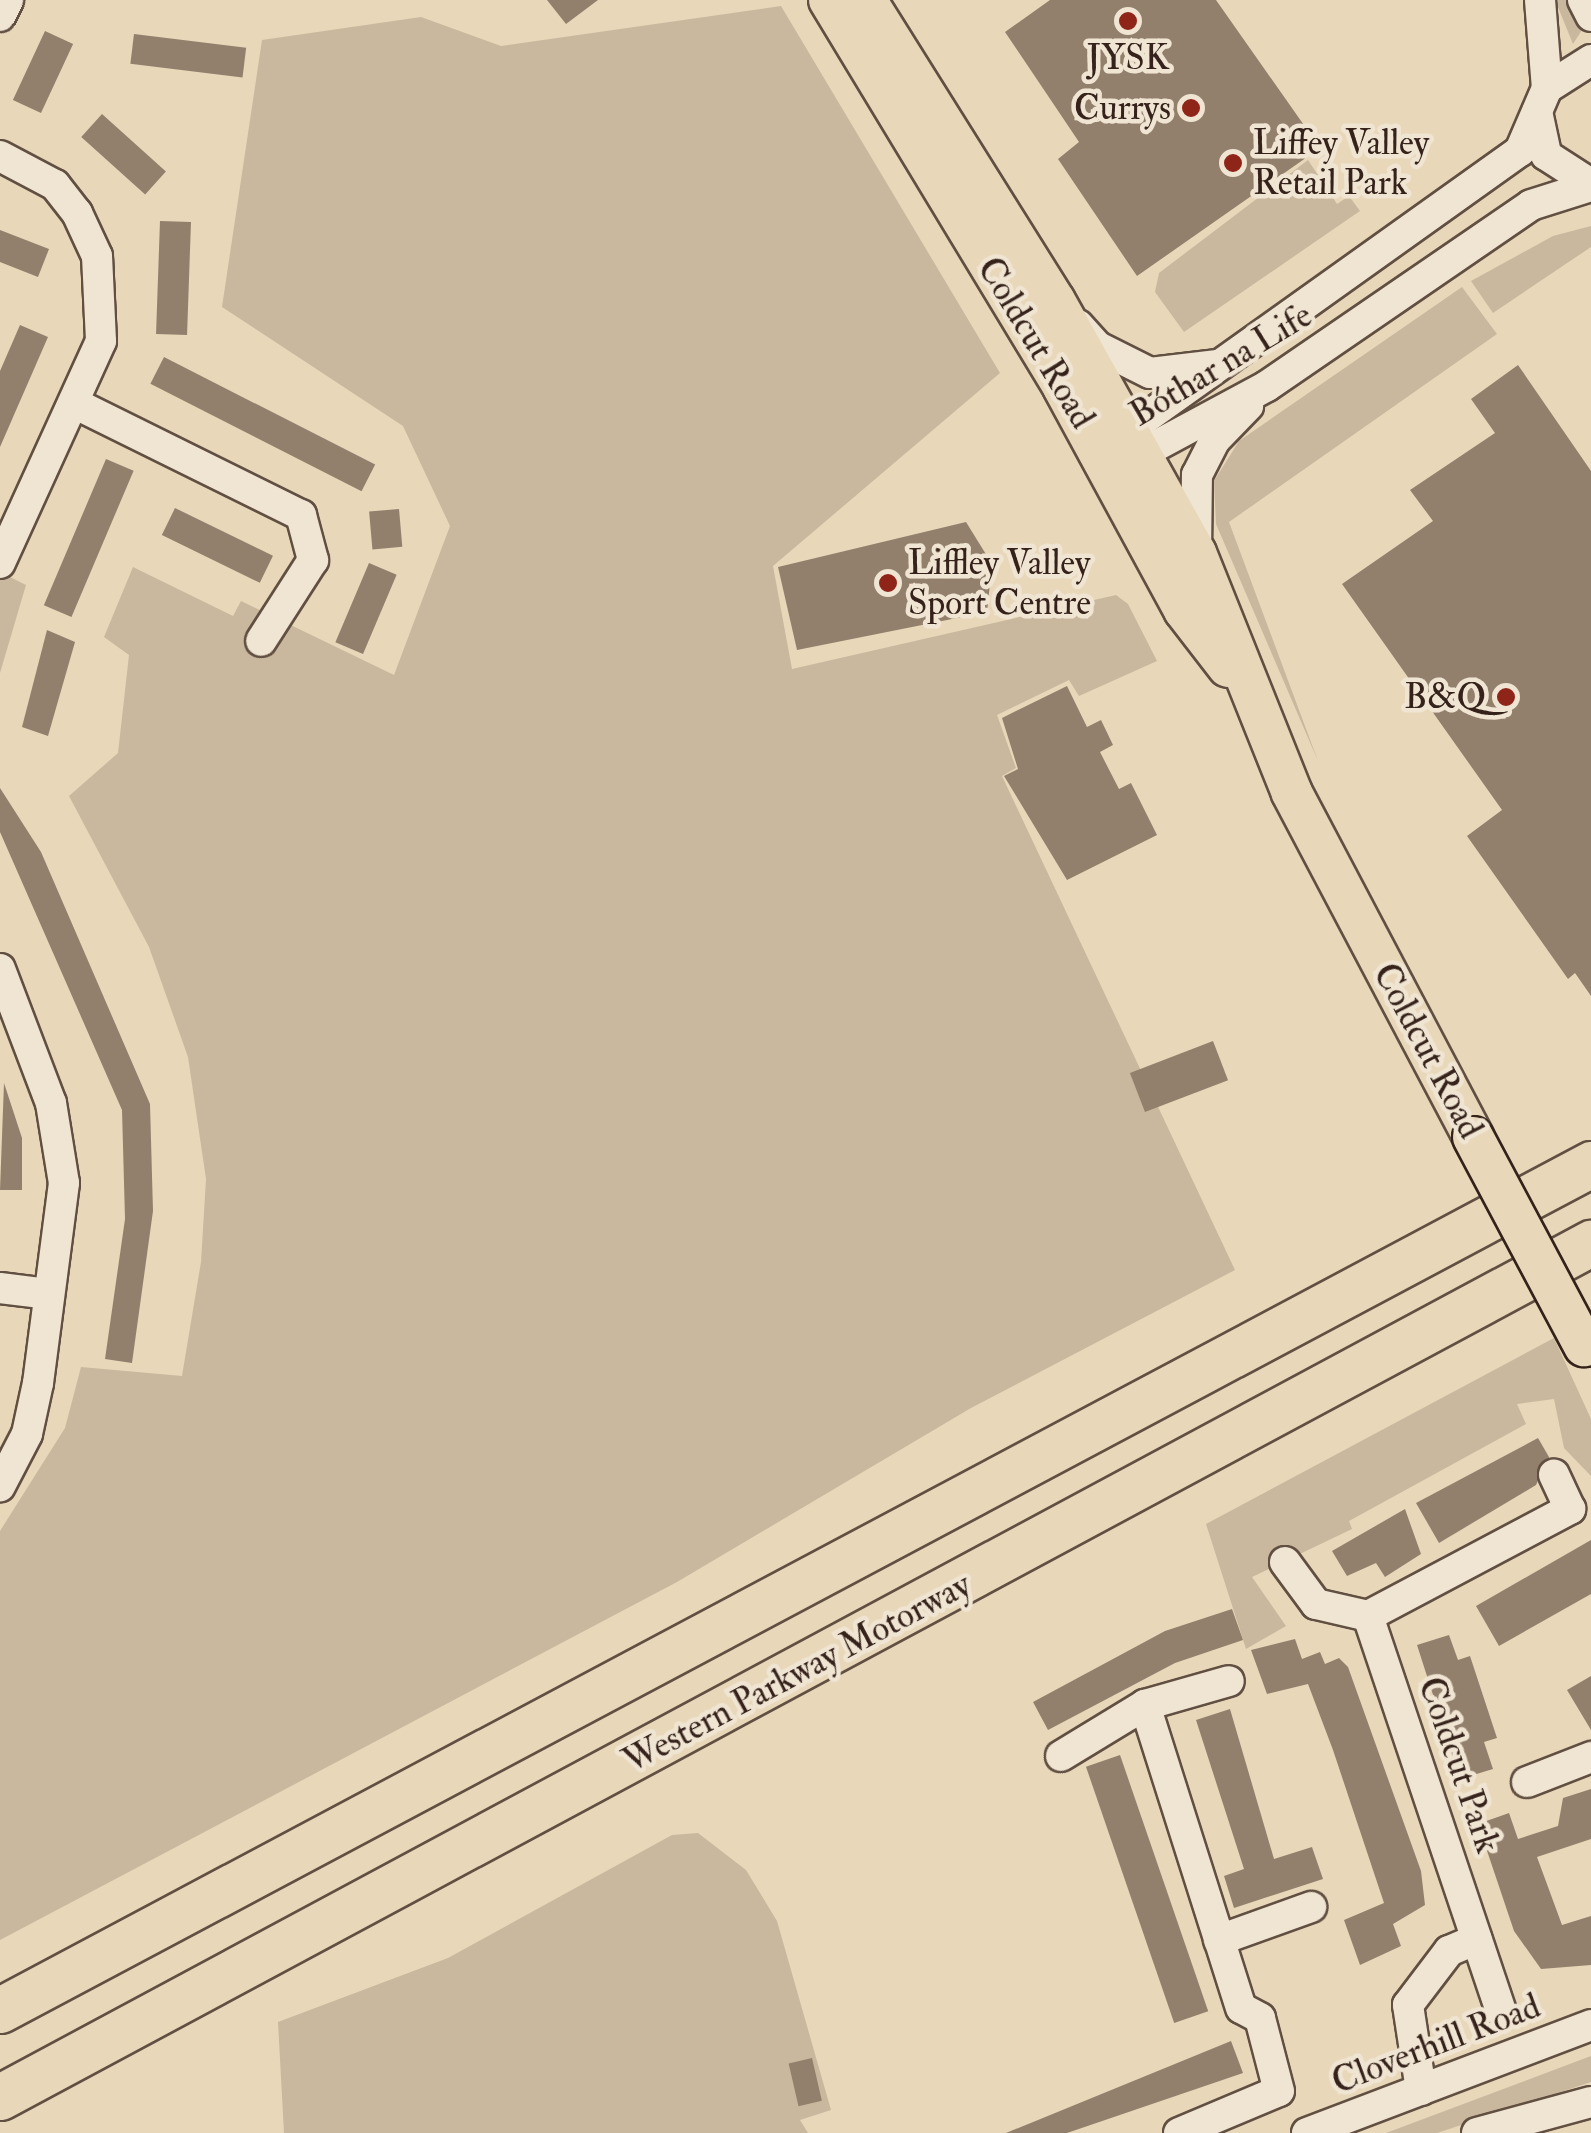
<!DOCTYPE html>
<html>
<head>
<meta charset="utf-8">
<style>
	body { margin:0 }
	#map { position:relative; width:1591px; height:2133px; overflow:hidden; background:#e8d7b9; font-family:"IM FELL Double Pica",serif }
	div>[style] { position:absolute }
	.green>* { inset:0; background:#c9b89e }
	.building>* { inset:0; background:#92806d; transform-origin:0 0 }
	.roads { filter:drop-shadow(2px 0 #614f42) drop-shadow(-2px 0 #614f42) drop-shadow(0 2px #614f42) drop-shadow(0 -2px #614f42) }
	.minor>* { height:30px; margin:-15px; padding:0 15px; transform-origin:15px; border-radius:15px; background:#f0e5d2 }
	.major>* { height:40px; margin:-20px; padding:0 20px; transform-origin:20px; border-radius:20px; background:#e8d7b9 }
	.highway>* { height:45px; margin:-22.5px; padding:0 22.5px; transform-origin:22.5px; border-radius:22.5px; background:#e8d7b9 }
	.bridges { filter:drop-shadow(2px 0 #34221b) drop-shadow(-2px 0 #34221b) drop-shadow(0 2px #34221b) drop-shadow(0 -2px #34221b) }
	.major-bridge>* { height:40px; margin:-20px; padding:0 20px; transform-origin:20px; border-radius:20px; background:#e8d7b9 }
	.dots>* { width:28px; height:28px; translate:-50% -50%; box-sizing:border-box; border:5px solid #f0e5d2; border-radius:50% }
	span { translate:-50% -50%; white-space:nowrap; text-align:center; line-height:1.15; -webkit-text-stroke:9px #f0e5d2; paint-order:stroke }
	.poi-label { font-size:35px; color:#34221b }
	.right { translate:-100% -50%; text-align:right }
	.left { translate:0 -50%; text-align:left }
	.street-label { font-size:35px; color:#34221b }
</style>
</head>
<body>
<div id="map">
	<div class="green">
		<div style="clip-path:polygon(1555px 0,1567px 0,1582px 30px,1573px 44px)"></div>
		<div style="clip-path:polygon(781px 6px,1000px 373px,773px 566px,792px 669px,1116px 595px,1128px 604px,1157px 661px,1079px 696px,1069px 680px,997px 715px,1016px 768px,1002px 776px,1235px 1270px,971px 1408px,677px 1582px,0 1940px,0 1531px,65px 1428px,81px 1367px,182px 1376px,201px 1262px,206px 1179px,188px 1057px,149px 947px,69px 796px,118px 753px,129px 655px,104px 637px,133px 567px,233px 616px,241px 601px,394px 675px,450px 526px,403px 426px,222px 307px,262px 40px,421px 17px,501px 46px)"></div>
		<div style="clip-path:polygon(1308px 160px,1337px 204px,1349px 196px,1360px 211px,1184px 332px,1155px 292px,1159px 273px)"></div>
		<div style="clip-path:polygon(1591px 226px,1591px 247px,1493px 313px,1471px 281px,1553px 236px)"></div>
		<div style="clip-path:polygon(1462px 287px,1497px 334px,1229px 522px,1318px 761px,1216px 524px,1214px 481px,1239px 441px)"></div>
		<div style="clip-path:polygon(0 572px,26px 585px,0 673px)"></div>
		<div style="clip-path:polygon(1554px 1338px,1591px 1419px,1591px 1476px,1564px 1448px,1554px 1399px,1517px 1404px,1526px 1424px,1349px 1521px,1352px 1529px,1252px 1577px,1286px 1626px,1246px 1649px,1206px 1524px)"></div>
		<div style="clip-path:polygon(698px 1833px,746px 1870px,777px 1921px,831px 2110px,800px 2120px,808px 2133px,284px 2133px,278px 2022px,448px 1958px,672px 1835px)"></div>
		<div style="clip-path:polygon(1591px 2056px,1591px 2082px,1437px 2133px,1386px 2133px)"></div>
	</div>
	<div class="building">
		<div style="clip-path:polygon(547px 0,598px 0,566px 24px)"></div>
		<div style="clip-path:polygon(1050px 0,1216px 0,1320px 148px,1137px 276px,1058px 159px,1079px 142px,1005px 32px)"></div>
		<div style="left:45px;top:31px;width:31px;height:76px;rotate:25deg"></div>
		<div style="left:134px;top:34px;width:113px;height:30px;rotate:7deg"></div>
		<div style="left:102px;top:114px;width:86px;height:31px;rotate:42deg"></div>
		<div style="left:160px;top:221px;width:31px;height:113px;rotate:2deg"></div>
		<div style="clip-path:polygon(0 230px,49px 249px,38px 277px,0 262px)"></div>
		<div style="clip-path:polygon(20px 325px,48px 337px,0 447px,0 371px)"></div>
		<div style="left:164px;top:357px;width:237px;height:30px;rotate:27deg"></div>
		<div style="clip-path:polygon(1518px 365px,1591px 471px,1591px 996px,1575px 973px,1568px 979px,1467px 836px,1502px 810px,1342px 584px,1433px 521px,1410px 490px,1495px 433px,1471px 399px)"></div>
		<div style="left:106px;top:459px;width:30px;height:159px;rotate:23deg"></div>
		<div style="left:175px;top:508px;width:109px;height:30px;rotate:26deg"></div>
		<div style="left:399px;top:509px;width:38px;height:30px;rotate:85deg"></div>
		<div style="clip-path:polygon(966px 522px,992px 564px,987px 612px,797px 650px,778px 567px)"></div>
		<div style="left:369px;top:563px;width:30px;height:86px;rotate:23deg"></div>
		<div style="clip-path:polygon(47px 630px,75px 642px,48px 736px,22px 727px)"></div>
		<div style="clip-path:polygon(1067px 686px,1087px 727px,1101px 720px,1113px 745px,1100px 752px,1119px 789px,1131px 783px,1157px 835px,1067px 880px,1004px 776px,1018px 769px,1002px 718px)"></div>
		<div style="clip-path:polygon(0 788px,41px 852px,150px 1104px,153px 1211px,132px 1363px,105px 1359px,125px 1219px,122px 1110px,0 832px)"></div>
		<div style="left:1213px;top:1041px;width:42px;height:89px;rotate:69deg"></div>
		<div style="clip-path:polygon(4px 1083px,22px 1138px,22px 1190px,0 1190px)"></div>
		<div style="clip-path:polygon(1538px 1438px,1549px 1457px,1536px 1485px,1439px 1543px,1416px 1503px)"></div>
		<div style="clip-path:polygon(1405px 1509px,1421px 1554px,1385px 1577px,1376px 1563px,1347px 1576px,1332px 1551px)"></div>
		<div style="clip-path:polygon(1591px 1540px,1591px 1594px,1499px 1646px,1476px 1606px)"></div>
		<div style="clip-path:polygon(1232px 1609px,1243px 1640px,1175px 1663px,1048px 1730px,1033px 1702px,1165px 1631px)"></div>
		<div style="clip-path:polygon(1449px 1635px,1458px 1660px,1470px 1656px,1497px 1738px,1484px 1742px,1493px 1769px,1460px 1779px,1417px 1645px)"></div>
		<div style="clip-path:polygon(1295px 1639px,1302px 1659px,1320px 1652px,1325px 1664px,1339px 1658px,1348px 1667px,1421px 1871px,1425px 1905px,1393px 1924px,1401px 1946px,1360px 1965px,1344px 1920px,1384px 1903px,1333px 1750px,1308px 1684px,1267px 1694px,1251px 1650px)"></div>
		<div style="clip-path:polygon(1591px 1676px,1591px 1730px,1567px 1690px)"></div>
		<div style="clip-path:polygon(1230px 1709px,1274px 1859px,1312px 1847px,1323px 1879px,1234px 1908px,1224px 1876px,1244px 1869px,1196px 1720px)"></div>
		<div style="left:1120px;top:1755px;width:271px;height:36px;rotate:71deg"></div>
		<div style="clip-path:polygon(1591px 1789px,1591px 1839px,1537px 1857px,1562px 1925px,1591px 1916px,1591px 1965px,1541px 1969px,1514px 1931px,1478px 1824px,1509px 1813px,1518px 1839px,1558px 1826px,1563px 1798px)"></div>
		<div style="clip-path:polygon(1231px 2041px,1243px 2073px,1067px 2133px,1006px 2133px)"></div>
		<div style="left:812px;top:2058px;width:44px;height:24px;rotate:77deg"></div>
	</div>
	<div class="roads">
		<div class="minor">
			<div style="left:1540px;top:0;width:88px;rotate:85.5deg"></div>
			<div style="left:1583px;top:0;width:18px;rotate:63deg"></div>
			<div style="left:0;top:16px;width:18px;rotate:-63deg"></div>
			<div style="left:1538px;top:116px;width:40px;rotate:78deg"></div>
			<div style="left:1546px;top:155px;width:54px;rotate:32.8deg"></div>
			<div style="left:0;top:156px;width:62px;rotate:27.8deg"></div>
			<div style="left:55px;top:185px;width:36px;rotate:52deg"></div>
			<div style="left:77px;top:213px;width:47px;rotate:65.1deg"></div>
			<div style="left:97px;top:256px;width:85px;rotate:87.3deg"></div>
			<div style="left:101px;top:341px;width:244px;rotate:114.5deg"></div>
			<div style="left:1078px;top:325px;width:30px;rotate:48deg"></div>
			<div style="left:1098px;top:347px;width:58px;rotate:26.6deg"></div>
			<div style="left:1150px;top:373px;width:66px;rotate:-6.9deg"></div>
			<div style="left:78px;top:405px;width:249px;rotate:26.3deg"></div>
			<div style="left:301px;top:515px;width:47px;rotate:75.1deg"></div>
			<div style="left:313px;top:560px;width:96px;rotate:122.7deg"></div>
			<div style="left:1120px;top:448px;width:33px;rotate:-52deg"></div>
			<div style="left:1140px;top:422px;width:467px;rotate:-35.5deg"></div>
			<div style="left:1520px;top:151px;width:69px;rotate:-66.8deg"></div>
			<div style="left:1547px;top:88px;width:52px;rotate:-32.5deg"></div>
			<div style="left:1124px;top:463px;width:162px;rotate:-28.3deg"></div>
			<div style="left:1267px;top:386px;width:320px;rotate:-34.4deg"></div>
			<div style="left:1531px;top:205px;width:63px;rotate:-17.6deg"></div>
			<div style="left:1196px;top:553px;width:78px;rotate:-89.3deg"></div>
			<div style="left:1197px;top:475px;width:38px;rotate:-63deg"></div>
			<div style="left:1214px;top:441px;width:49px;rotate:-45.8deg"></div>
			<div style="left:0;top:969px;width:143px;rotate:69.2deg"></div>
			<div style="left:51px;top:1103px;width:81px;rotate:80.8deg"></div>
			<div style="left:64px;top:1183px;width:202px;rotate:97.4deg"></div>
			<div style="left:38px;top:1383px;width:52px;rotate:102.2deg"></div>
			<div style="left:27px;top:1434px;width:59px;rotate:117.4deg"></div>
			<div style="left:0;top:1288px;width:48px;rotate:7.1deg"></div>
			<div style="left:1285px;top:1562px;width:52px;rotate:53.6deg"></div>
			<div style="left:1316px;top:1604px;width:53px;rotate:13deg"></div>
			<div style="left:1368px;top:1616px;width:417px;rotate:71.4deg"></div>
			<div style="left:1368px;top:1616px;width:229px;rotate:-27.9deg"></div>
			<div style="left:1570px;top:1509px;width:38px;rotate:-115deg"></div>
			<div style="left:1061px;top:1756px;width:98px;rotate:-31.3deg"></div>
			<div style="left:1527px;top:1782px;width:69px;rotate:-21.3deg"></div>
			<div style="left:1219px;top:1940px;width:98px;rotate:-19.7deg"></div>
			<div style="left:1421px;top:2090px;width:86px;rotate:-98.7deg"></div>
			<div style="left:1408px;top:2005px;width:68px;rotate:-52.8deg"></div>
			<div style="left:1449px;top:1951px;width:30px;rotate:-23deg"></div>
			<div style="left:1179px;top:2133px;width:108px;rotate:-22.8deg"></div>
			<div style="left:1279px;top:2091px;width:75px;rotate:-104.6deg"></div>
			<div style="left:1260px;top:2018px;width:21px;rotate:-152deg"></div>
			<div style="left:1241px;top:2008px;width:318px;rotate:-107.6deg"></div>
			<div style="left:1145px;top:1705px;width:87px;rotate:-15.9deg"></div>
			<div style="left:1307px;top:2133px;width:304px;rotate:-20.8deg"></div>
			<div style="left:1477px;top:2133px;width:118px;rotate:-15.2deg"></div>
		</div>
		<div class="major">
			<div style="left:829px;top:0;width:452px;rotate:58.8deg"></div>
			<div style="left:1063px;top:387px;width:254px;rotate:61.5deg"></div>
			<div style="left:1184px;top:610px;width:72px;rotate:52.3deg"></div>
			<div style="left:866px;top:0;width:355px;rotate:57.9deg"></div>
			<div style="left:1055px;top:301px;width:289px;rotate:60.8deg"></div>
			<div style="left:1196px;top:553px;width:258px;rotate:68.2deg"></div>
			<div style="left:1292px;top:793px;width:389px;rotate:62.2deg"></div>
		</div>
		<div class="highway">
			<div style="left:0;top:2010px;width:1802px;rotate:-28deg"></div>
			<div style="left:0;top:2097px;width:1806px;rotate:-28.23deg"></div>
		</div>
	</div>
	<div class="bridges">
		<div class="major-bridge">
			<div style="left:1473px;top:1137px;width:237px;rotate:62deg"></div>
		</div>
	</div>
	<div class="dots">
		<div style="left:1128px;top:21px;background:#8f2418"></div>
		<div style="left:1191px;top:108px;background:#8f2418"></div>
		<div style="left:1233px;top:163px;background:#8f2418"></div>
		<div style="left:888px;top:583px;background:#8f2418"></div>
		<div style="left:1506px;top:697px;background:#8f2418"></div>
	</div>
	<div class="poi-label">
		<span style="left:1128px;top:58px">JYSK</span>
		<span class="right" style="left:1171px;top:108px">Currys</span>
		<span class="left" style="left:1253px;top:163px">Liffey Valley<br>Retail Park</span>
		<span class="left" style="left:908px;top:583px">Liffley Valley<br>Sport Centre</span>
		<span class="right" style="left:1486px;top:697px">B&amp;Q</span>
	</div>
	<div class="street-label">
		<span style="left:1036px;top:343px;rotate:59deg">Coldcut Road</span>
		<span style="left:1221px;top:365px;rotate:-31deg">Bóthar na Life</span>
		<span style="left:1428px;top:1051px;rotate:62deg">Coldcut Road</span>
		<span style="left:797px;top:1673px;rotate:-28deg">Western Parkway Motorway</span>
		<span style="left:1459px;top:1765px;rotate:71deg">Coldcut Park</span>
		<span style="left:1436px;top:2044px;rotate:-21deg">Cloverhill Road</span>
	</div>
</div>
</body>
</html>
